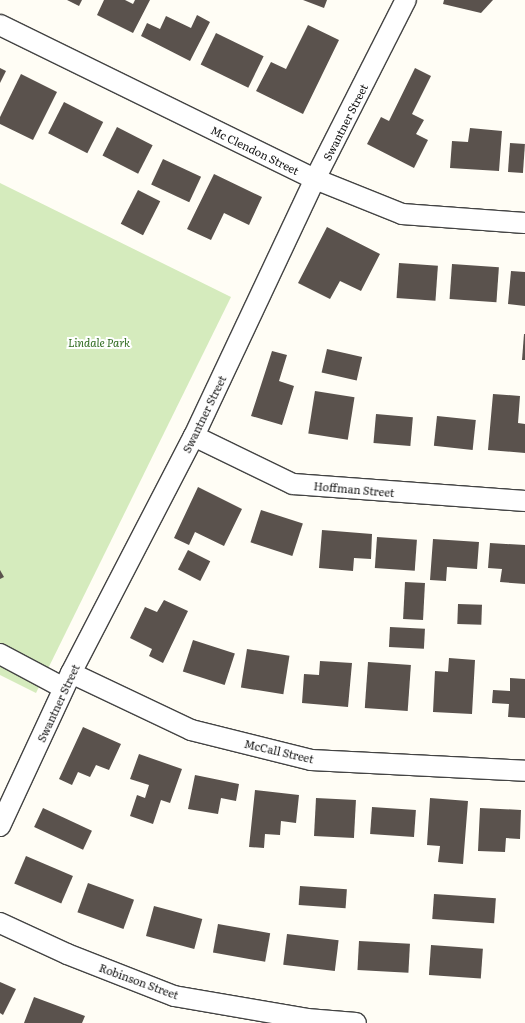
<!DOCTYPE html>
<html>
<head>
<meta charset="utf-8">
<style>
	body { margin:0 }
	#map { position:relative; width:525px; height:1023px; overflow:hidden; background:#fffdf5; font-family:Literata,serif }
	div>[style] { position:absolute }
	.green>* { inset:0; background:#d5ebbd }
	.building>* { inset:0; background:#5a524d; transform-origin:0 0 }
	.roads { filter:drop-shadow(1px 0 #444) drop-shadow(-1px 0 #444) drop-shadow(0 1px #444) drop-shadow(0 -1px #444) }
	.minor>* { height:20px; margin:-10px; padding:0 10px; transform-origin:10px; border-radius:10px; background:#fff }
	span { translate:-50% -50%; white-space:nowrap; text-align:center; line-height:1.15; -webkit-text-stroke:4px #fff; paint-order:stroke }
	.street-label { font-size:11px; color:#111 }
	.park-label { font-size:11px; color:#2f6b1f; font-style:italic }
</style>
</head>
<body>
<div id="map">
	<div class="green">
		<div style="clip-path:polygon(0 183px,231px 297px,36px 693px,0 675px)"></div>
	</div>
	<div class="building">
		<div style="clip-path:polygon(67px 0,82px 0,79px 6px)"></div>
		<div style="clip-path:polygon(104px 0,125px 0,133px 4px,135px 0,150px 0,133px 33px,97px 15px)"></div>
		<div style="clip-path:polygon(303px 0,327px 0,324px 8px)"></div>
		<div style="clip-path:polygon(444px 0,493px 0,481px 13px,443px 4px)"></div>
		<div style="clip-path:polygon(197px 15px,210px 22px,190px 61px,141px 36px,147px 23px,160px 29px,166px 16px,191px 28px)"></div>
		<div style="clip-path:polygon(308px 25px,339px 40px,303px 114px,256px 91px,271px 62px,286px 69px)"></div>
		<div style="left:216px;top:33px;width:53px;height:35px;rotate:26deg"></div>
		<div style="clip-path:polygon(0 68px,6px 71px,0 83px)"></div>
		<div style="clip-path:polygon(415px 68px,431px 76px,412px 114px,424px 120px,416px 134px,428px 140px,414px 168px,367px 144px,381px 117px,389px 121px)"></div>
		<div style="clip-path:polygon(21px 74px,57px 92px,33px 140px,0 124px,0 117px)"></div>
		<div style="left:64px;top:102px;width:44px;height:35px;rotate:27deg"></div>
		<div style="left:117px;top:127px;width:40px;height:32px;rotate:27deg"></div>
		<div style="clip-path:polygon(470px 128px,502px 131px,499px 171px,450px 168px,452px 141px,468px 142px)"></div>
		<div style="left:510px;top:143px;width:15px;height:29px;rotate:4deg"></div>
		<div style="left:163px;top:159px;width:42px;height:28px;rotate:25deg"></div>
		<div style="clip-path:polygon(214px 174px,262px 197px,249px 225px,224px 213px,211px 240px,187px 229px)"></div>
		<div style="left:138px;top:190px;width:25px;height:38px;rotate:27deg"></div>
		<div style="clip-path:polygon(327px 227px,380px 254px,361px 291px,340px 281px,330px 299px,298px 283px)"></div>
		<div style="left:399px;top:263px;width:39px;height:35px;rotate:4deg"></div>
		<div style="left:452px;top:264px;width:47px;height:35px;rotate:4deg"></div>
		<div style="clip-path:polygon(511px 271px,525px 272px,525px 306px,508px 304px)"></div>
		<div style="clip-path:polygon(524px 334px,525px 334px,525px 360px,522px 360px)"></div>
		<div style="left:327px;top:349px;width:36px;height:24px;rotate:13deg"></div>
		<div style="clip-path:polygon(272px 351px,287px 355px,279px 381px,294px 386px,282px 425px,251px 416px)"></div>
		<div style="left:315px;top:391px;width:40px;height:43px;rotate:9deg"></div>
		<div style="clip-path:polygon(493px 394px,520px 396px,518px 423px,525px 424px,525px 453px,488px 450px)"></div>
		<div style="left:376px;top:414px;width:37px;height:29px;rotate:5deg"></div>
		<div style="left:437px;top:416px;width:39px;height:30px;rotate:6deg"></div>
		<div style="clip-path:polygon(198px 487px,242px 509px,224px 546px,195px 532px,189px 545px,174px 538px)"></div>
		<div style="left:261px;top:510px;width:44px;height:34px;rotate:18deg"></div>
		<div style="clip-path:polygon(322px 530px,372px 534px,371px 559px,354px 558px,353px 571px,319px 568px)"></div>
		<div style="left:377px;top:537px;width:40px;height:31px;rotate:4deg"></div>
		<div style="clip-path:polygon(433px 539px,479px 542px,477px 569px,447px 567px,446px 581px,430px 580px)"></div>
		<div style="clip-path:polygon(490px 543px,525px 545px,525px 584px,500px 582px,502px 569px,488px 568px)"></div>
		<div style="left:188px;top:550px;width:25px;height:22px;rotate:27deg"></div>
		<div style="clip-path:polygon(0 570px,4px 577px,0 579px)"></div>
		<div style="left:405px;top:582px;width:20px;height:37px;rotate:3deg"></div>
		<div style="clip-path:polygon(164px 600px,188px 611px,163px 663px,149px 656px,152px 649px,130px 638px,145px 607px,157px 612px)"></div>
		<div style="left:458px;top:604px;width:24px;height:20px;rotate:2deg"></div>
		<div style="left:390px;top:627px;width:35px;height:20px;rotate:3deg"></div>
		<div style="left:193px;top:640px;width:44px;height:33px;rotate:18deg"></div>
		<div style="left:247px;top:649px;width:43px;height:39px;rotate:9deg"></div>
		<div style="clip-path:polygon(449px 658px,475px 660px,472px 714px,433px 712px,435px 671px,448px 672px)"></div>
		<div style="clip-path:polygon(320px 661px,352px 663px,348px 707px,302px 703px,304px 674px,319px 675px)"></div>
		<div style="left:368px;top:662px;width:43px;height:46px;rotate:4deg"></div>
		<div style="clip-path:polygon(510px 678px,525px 679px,525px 718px,508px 717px,509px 704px,492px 703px,493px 690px,510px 691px)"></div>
		<div style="clip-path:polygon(83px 727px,121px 744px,109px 770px,96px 765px,90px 777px,78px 772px,72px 785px,59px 779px)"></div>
		<div style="clip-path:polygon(139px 754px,182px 769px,170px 803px,161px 800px,153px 824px,130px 816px,137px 795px,145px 798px,149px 785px,130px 779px)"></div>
		<div style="clip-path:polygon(195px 775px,239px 784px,236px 801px,221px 798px,218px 814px,188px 809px)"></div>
		<div style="clip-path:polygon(255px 790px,299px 795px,296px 823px,281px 821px,280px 835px,265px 834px,264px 848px,249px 847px)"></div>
		<div style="left:316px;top:798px;width:40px;height:38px;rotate:3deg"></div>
		<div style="clip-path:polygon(430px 798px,468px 801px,463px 864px,438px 862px,440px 846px,427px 845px)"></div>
		<div style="left:372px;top:807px;width:44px;height:27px;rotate:4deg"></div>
		<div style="left:43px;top:808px;width:54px;height:21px;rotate:25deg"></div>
		<div style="clip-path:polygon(480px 808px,521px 810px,520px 839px,506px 838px,505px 852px,478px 851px)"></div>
		<div style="left:26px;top:856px;width:51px;height:30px;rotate:23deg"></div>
		<div style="left:88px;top:883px;width:49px;height:31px;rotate:20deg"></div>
		<div style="left:300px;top:886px;width:47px;height:19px;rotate:4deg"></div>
		<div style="left:434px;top:894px;width:62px;height:25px;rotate:4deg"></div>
		<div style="left:154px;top:906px;width:50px;height:31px;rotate:15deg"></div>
		<div style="left:218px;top:924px;width:53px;height:29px;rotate:10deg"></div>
		<div style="left:287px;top:934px;width:52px;height:31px;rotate:7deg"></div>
		<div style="left:359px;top:941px;width:51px;height:29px;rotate:3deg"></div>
		<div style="left:431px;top:945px;width:52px;height:30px;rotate:4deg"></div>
		<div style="clip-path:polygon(0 982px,16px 989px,3px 1015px,0 1013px)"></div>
		<div style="clip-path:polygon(34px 997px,85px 1016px,82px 1023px,24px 1023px)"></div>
	</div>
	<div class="roads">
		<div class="minor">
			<div style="left:0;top:25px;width:351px;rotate:26.1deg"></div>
			<div style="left:315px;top:179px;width:94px;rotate:21.9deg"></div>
			<div style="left:402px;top:214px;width:123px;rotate:4.2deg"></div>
			<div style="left:194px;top:436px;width:110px;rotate:25.9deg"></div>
			<div style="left:293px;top:484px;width:233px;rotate:4.2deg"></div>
			<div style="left:0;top:654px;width:72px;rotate:28deg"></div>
			<div style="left:71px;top:673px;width:133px;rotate:25.4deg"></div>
			<div style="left:191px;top:730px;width:124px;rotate:14deg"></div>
			<div style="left:311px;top:760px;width:214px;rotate:2.9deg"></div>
			<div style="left:0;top:826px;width:169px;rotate:-65.1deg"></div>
			<div style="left:71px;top:673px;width:267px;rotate:-62.6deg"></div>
			<div style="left:194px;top:436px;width:284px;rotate:-64.8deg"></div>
			<div style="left:315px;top:179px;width:201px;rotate:-63.1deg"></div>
			<div style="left:0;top:923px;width:74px;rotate:24.8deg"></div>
			<div style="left:67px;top:954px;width:115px;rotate:21.4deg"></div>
			<div style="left:174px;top:996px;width:135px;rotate:9.8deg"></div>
			<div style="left:307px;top:1019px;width:49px;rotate:4.7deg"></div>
		</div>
	</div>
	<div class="street-label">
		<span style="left:345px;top:122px;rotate:-63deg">Swantner Street</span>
		<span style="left:255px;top:150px;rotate:26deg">Mc Clendon Street</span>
		<span style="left:204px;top:414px;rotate:-64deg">Swantner Street</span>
		<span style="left:354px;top:489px;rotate:5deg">Hoffman Street</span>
		<span style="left:58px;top:703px;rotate:-65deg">Swantner Street</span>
		<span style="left:279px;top:751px;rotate:13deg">McCall Street</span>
		<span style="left:139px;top:981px;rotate:20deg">Robinson Street</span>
	</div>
	<div class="park-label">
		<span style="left:99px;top:342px">Lindale Park</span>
	</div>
</div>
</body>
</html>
